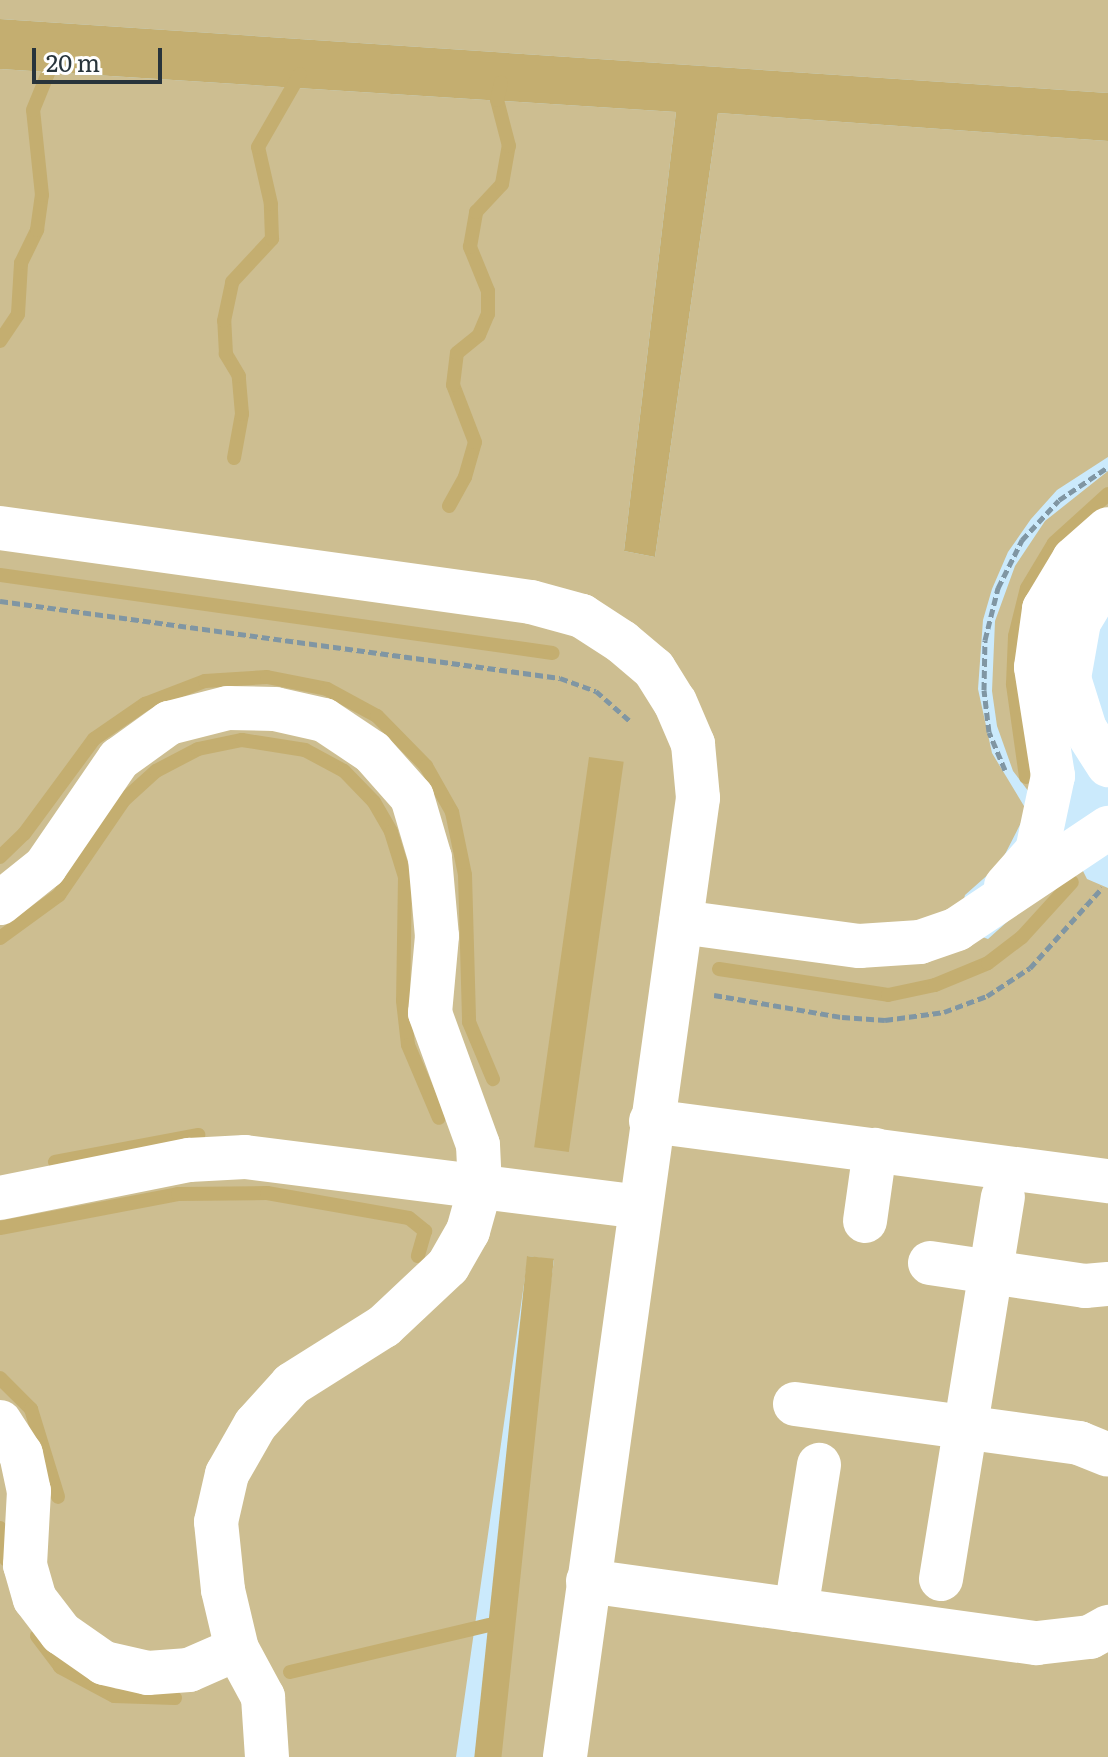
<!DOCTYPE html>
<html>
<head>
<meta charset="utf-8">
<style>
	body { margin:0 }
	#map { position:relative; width:1108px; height:1757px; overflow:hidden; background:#cbeafc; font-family:Literata,serif }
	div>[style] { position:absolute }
	.green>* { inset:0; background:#cdbe91 }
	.water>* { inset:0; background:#c4ae70; transform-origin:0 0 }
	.stream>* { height:14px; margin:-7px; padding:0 7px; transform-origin:7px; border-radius:7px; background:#c4ae70 }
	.path>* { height:5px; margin-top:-2.5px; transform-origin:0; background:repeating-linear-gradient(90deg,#8096a3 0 8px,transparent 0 12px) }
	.minor>* { height:44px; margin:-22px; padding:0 22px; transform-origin:22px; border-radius:22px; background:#fff }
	span { translate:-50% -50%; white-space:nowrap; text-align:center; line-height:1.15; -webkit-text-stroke:8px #fff; paint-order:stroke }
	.scale { position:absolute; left:32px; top:48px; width:130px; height:36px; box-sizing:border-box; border:4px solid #28343b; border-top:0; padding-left:10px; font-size:24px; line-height:28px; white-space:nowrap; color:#28343b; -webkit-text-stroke:6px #fff; paint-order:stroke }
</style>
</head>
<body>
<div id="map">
	<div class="green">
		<div style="clip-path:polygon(0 0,1108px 0,1108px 93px,0 19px)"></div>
		<div style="clip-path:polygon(0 69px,676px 112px,624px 551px,655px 557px,718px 113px,1108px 141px,1108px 457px,1057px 490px,1031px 519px,1008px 552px,992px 589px,983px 620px,978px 689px,992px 753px,1027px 811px,1000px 864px,965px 895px,957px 928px,988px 939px,1067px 868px,1083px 871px,1087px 879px,1108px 888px,1108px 1757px,483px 1757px,554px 1260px,528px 1256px,456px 1757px,0 1757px)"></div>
		<div style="clip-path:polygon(1108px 471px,1108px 508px,1028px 721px,1032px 796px,1013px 771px,997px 726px,992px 691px,995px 621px,1015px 566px,1045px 521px)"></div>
	</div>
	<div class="water">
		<div style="clip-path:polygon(0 19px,1108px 93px,1108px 141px,718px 113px,655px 557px,624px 551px,676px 112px,0 69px)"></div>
		<div style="left:589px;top:757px;width:35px;height:394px;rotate:8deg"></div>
		<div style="left:527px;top:1256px;width:27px;height:506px;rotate:6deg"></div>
	</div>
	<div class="stream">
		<div style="left:0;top:341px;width:32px;rotate:-56deg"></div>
		<div style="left:18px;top:314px;width:51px;rotate:-86.6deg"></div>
		<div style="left:21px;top:263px;width:37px;rotate:-64deg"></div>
		<div style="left:37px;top:230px;width:35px;rotate:-82deg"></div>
		<div style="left:42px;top:195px;width:85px;rotate:-96deg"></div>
		<div style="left:33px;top:110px;width:58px;rotate:-67.8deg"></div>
		<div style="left:234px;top:458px;width:45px;rotate:-79.7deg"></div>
		<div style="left:242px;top:414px;width:38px;rotate:-95deg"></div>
		<div style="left:239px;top:376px;width:26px;rotate:-121deg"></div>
		<div style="left:226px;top:354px;width:33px;rotate:-93deg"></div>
		<div style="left:224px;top:321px;width:40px;rotate:-78deg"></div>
		<div style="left:232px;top:282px;width:59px;rotate:-47.1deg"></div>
		<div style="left:272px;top:239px;width:35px;rotate:-92deg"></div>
		<div style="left:271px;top:204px;width:58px;rotate:-102.8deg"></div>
		<div style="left:258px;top:147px;width:84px;rotate:-60.1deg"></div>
		<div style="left:449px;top:506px;width:33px;rotate:-61deg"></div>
		<div style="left:465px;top:477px;width:36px;rotate:-74deg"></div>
		<div style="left:475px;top:442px;width:61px;rotate:-111.1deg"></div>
		<div style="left:453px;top:385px;width:32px;rotate:-83deg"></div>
		<div style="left:457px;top:353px;width:28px;rotate:-39deg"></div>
		<div style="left:479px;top:335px;width:23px;rotate:-67deg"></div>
		<div style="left:488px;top:314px;width:23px;rotate:-90deg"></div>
		<div style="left:488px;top:291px;width:48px;rotate:-112.2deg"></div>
		<div style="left:470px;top:247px;width:36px;rotate:-80deg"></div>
		<div style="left:476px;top:212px;width:38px;rotate:-47deg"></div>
		<div style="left:502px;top:184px;width:39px;rotate:-80deg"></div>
		<div style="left:509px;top:146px;width:48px;rotate:-104.6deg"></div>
		<div style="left:497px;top:100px;width:18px;rotate:-77deg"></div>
		<div style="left:0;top:575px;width:558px;rotate:8.03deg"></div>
		<div style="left:1026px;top:777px;width:94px;rotate:-98deg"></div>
		<div style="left:1013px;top:684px;width:48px;rotate:-87.6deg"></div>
		<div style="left:1015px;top:636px;width:49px;rotate:-76deg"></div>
		<div style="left:1027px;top:588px;width:52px;rotate:-59deg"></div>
		<div style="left:1054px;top:543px;width:73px;rotate:-42.2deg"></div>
		<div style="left:0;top:857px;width:33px;rotate:-44deg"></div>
		<div style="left:24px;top:834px;width:118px;rotate:-53.6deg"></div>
		<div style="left:94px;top:739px;width:62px;rotate:-34.5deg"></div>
		<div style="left:145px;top:704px;width:64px;rotate:-21deg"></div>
		<div style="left:205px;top:681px;width:62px;rotate:-3.7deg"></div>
		<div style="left:267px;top:677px;width:61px;rotate:11.3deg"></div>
		<div style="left:327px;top:689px;width:57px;rotate:28.4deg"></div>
		<div style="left:377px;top:716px;width:70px;rotate:45.6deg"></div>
		<div style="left:426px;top:766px;width:53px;rotate:60.5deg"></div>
		<div style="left:452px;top:812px;width:64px;rotate:78.3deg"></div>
		<div style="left:465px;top:875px;width:147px;rotate:88.4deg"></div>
		<div style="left:469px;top:1022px;width:62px;rotate:67.2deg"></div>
		<div style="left:0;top:938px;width:73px;rotate:-36.1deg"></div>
		<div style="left:59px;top:895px;width:115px;rotate:-55.6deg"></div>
		<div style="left:124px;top:800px;width:43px;rotate:-42.2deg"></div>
		<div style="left:156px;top:771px;width:47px;rotate:-27.6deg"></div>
		<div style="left:198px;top:749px;width:45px;rotate:-11.6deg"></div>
		<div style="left:242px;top:740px;width:64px;rotate:9deg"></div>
		<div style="left:305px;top:750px;width:44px;rotate:28.3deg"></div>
		<div style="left:344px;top:771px;width:43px;rotate:45.9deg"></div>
		<div style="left:374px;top:802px;width:34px;rotate:60deg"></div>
		<div style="left:391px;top:832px;width:47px;rotate:72.7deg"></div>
		<div style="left:405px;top:877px;width:124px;rotate:90.9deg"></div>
		<div style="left:403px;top:1001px;width:44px;rotate:83.5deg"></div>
		<div style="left:408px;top:1045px;width:79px;rotate:67deg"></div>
		<div style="left:719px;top:969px;width:171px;rotate:8.7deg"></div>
		<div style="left:888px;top:995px;width:48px;rotate:-12deg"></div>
		<div style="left:935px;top:985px;width:57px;rotate:-22.5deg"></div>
		<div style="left:988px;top:963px;width:43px;rotate:-37.4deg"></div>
		<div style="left:1022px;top:937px;width:74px;rotate:-47.7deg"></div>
		<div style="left:55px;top:1162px;width:146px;rotate:-10.7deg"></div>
		<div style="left:0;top:1228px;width:181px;rotate:-10.8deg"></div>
		<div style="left:178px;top:1194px;width:89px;rotate:-0.6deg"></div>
		<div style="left:267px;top:1193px;width:144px;rotate:10deg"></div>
		<div style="left:409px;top:1218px;width:21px;rotate:39deg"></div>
		<div style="left:425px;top:1231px;width:26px;rotate:106deg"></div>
		<div style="left:0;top:1378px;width:44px;rotate:45deg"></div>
		<div style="left:31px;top:1409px;width:92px;rotate:72.9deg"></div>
		<div style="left:0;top:1528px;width:32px;rotate:79deg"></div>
		<div style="left:37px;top:1636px;width:39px;rotate:53deg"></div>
		<div style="left:60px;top:1667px;width:61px;rotate:28.2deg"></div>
		<div style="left:114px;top:1696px;width:61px;rotate:1.9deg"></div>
		<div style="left:290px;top:1672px;width:204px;rotate:-13.3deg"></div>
	</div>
	<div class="path">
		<div style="left:0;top:601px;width:565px;rotate:7.83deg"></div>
		<div style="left:560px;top:678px;width:38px;rotate:20deg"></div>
		<div style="left:596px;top:691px;width:47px;rotate:41.5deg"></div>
		<div style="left:1005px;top:770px;width:41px;rotate:-112.8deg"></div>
		<div style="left:989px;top:732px;width:42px;rotate:-96.8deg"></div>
		<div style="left:984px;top:690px;width:50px;rotate:-88.9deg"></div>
		<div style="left:985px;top:640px;width:54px;rotate:-76deg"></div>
		<div style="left:998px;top:588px;width:54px;rotate:-63.4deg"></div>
		<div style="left:1022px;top:540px;width:54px;rotate:-47.2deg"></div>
		<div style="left:1059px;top:500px;width:59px;rotate:-34deg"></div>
		<div style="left:714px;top:995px;width:130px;rotate:9.8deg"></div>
		<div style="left:842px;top:1017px;width:43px;rotate:4deg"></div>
		<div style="left:885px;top:1020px;width:60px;rotate:-7.7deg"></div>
		<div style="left:944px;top:1012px;width:46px;rotate:-20.4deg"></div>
		<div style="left:987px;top:996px;width:51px;rotate:-33.1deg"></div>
		<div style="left:1030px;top:968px;width:108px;rotate:-48deg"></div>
	</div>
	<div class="minor">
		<div style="left:0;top:528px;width:536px;rotate:7.93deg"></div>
		<div style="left:531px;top:602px;width:53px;rotate:15.4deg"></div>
		<div style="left:582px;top:616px;width:48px;rotate:33deg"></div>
		<div style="left:622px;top:642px;width:42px;rotate:40.2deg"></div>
		<div style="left:654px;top:669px;width:39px;rotate:58deg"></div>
		<div style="left:675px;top:702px;width:46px;rotate:66.8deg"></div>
		<div style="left:693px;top:744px;width:54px;rotate:84.7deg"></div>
		<div style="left:698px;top:798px;width:968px;rotate:97.9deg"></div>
		<div style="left:1108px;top:574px;width:56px;rotate:121.1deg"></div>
		<div style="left:1079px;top:622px;width:57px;rotate:100.1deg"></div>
		<div style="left:1069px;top:678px;width:53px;rotate:72.6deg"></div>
		<div style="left:1085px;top:729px;width:43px;rotate:57.4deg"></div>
		<div style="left:1006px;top:886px;width:47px;rotate:-48.5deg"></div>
		<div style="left:1037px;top:851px;width:77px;rotate:-78deg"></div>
		<div style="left:1053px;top:776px;width:110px;rotate:-98.9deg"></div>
		<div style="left:1036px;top:667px;width:59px;rotate:-82.1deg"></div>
		<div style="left:1044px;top:609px;width:58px;rotate:-59deg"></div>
		<div style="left:1074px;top:559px;width:45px;rotate:-41.4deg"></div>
		<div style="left:0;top:903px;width:58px;rotate:-38.7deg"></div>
		<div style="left:45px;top:867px;width:131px;rotate:-55.6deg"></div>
		<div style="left:119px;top:759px;width:62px;rotate:-35.8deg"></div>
		<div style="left:169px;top:723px;width:61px;rotate:-14.3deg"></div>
		<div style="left:228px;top:708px;width:47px;rotate:1.2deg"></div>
		<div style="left:275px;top:709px;width:50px;rotate:12.7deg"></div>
		<div style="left:324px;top:720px;width:58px;rotate:33.7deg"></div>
		<div style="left:372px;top:752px;width:60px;rotate:48.4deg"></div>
		<div style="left:412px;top:797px;width:64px;rotate:73.6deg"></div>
		<div style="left:430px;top:858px;width:78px;rotate:84.9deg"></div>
		<div style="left:437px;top:936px;width:77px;rotate:95.2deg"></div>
		<div style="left:430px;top:1013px;width:140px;rotate:70deg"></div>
		<div style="left:478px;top:1145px;width:43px;rotate:87.3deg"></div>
		<div style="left:480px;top:1188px;width:45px;rotate:105.6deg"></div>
		<div style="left:468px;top:1231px;width:40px;rotate:119.7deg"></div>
		<div style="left:448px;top:1266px;width:88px;rotate:136.8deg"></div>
		<div style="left:384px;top:1326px;width:109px;rotate:147.8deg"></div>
		<div style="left:292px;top:1384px;width:55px;rotate:132.1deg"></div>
		<div style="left:255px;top:1425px;width:56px;rotate:119.7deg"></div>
		<div style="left:227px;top:1474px;width:49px;rotate:102.9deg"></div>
		<div style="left:216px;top:1522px;width:68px;rotate:84.1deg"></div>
		<div style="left:223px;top:1590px;width:61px;rotate:76.7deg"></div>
		<div style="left:237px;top:1649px;width:55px;rotate:61.6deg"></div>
		<div style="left:263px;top:1697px;width:60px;rotate:86.2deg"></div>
		<div style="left:681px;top:922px;width:180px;rotate:7.7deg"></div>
		<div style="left:859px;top:946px;width:61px;rotate:-3.8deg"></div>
		<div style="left:920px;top:942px;width:39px;rotate:-19deg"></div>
		<div style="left:957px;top:929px;width:182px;rotate:-33.8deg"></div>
		<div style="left:651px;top:1121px;width:461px;rotate:7.5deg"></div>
		<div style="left:0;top:1198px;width:193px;rotate:-11.4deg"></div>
		<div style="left:189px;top:1160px;width:56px;rotate:-3.1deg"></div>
		<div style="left:245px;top:1157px;width:397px;rotate:7.2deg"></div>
		<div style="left:865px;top:1221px;width:72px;rotate:-82deg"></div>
		<div style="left:930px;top:1263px;width:157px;rotate:8.4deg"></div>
		<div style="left:1085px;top:1286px;width:23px;rotate:-5deg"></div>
		<div style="left:795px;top:1404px;width:287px;rotate:7.8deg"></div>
		<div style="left:1079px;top:1443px;width:31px;rotate:22deg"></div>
		<div style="left:0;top:1422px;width:38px;rotate:57deg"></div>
		<div style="left:21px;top:1454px;width:38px;rotate:78deg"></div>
		<div style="left:29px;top:1491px;width:74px;rotate:93.1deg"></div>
		<div style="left:25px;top:1565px;width:35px;rotate:74deg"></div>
		<div style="left:35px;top:1599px;width:43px;rotate:52.6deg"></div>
		<div style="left:61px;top:1633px;width:52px;rotate:34.9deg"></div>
		<div style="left:104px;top:1663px;width:45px;rotate:12.8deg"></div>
		<div style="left:148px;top:1673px;width:41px;rotate:-4.2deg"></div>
		<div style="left:189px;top:1670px;width:52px;rotate:-23.6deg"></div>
		<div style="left:941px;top:1579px;width:387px;rotate:-80.8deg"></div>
		<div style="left:588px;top:1581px;width:453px;rotate:7.9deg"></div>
		<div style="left:1037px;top:1643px;width:53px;rotate:-6.5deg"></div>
		<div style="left:1090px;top:1637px;width:21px;rotate:-29deg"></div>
		<div style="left:796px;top:1610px;width:147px;rotate:-81deg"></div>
	</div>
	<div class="scale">20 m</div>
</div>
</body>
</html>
